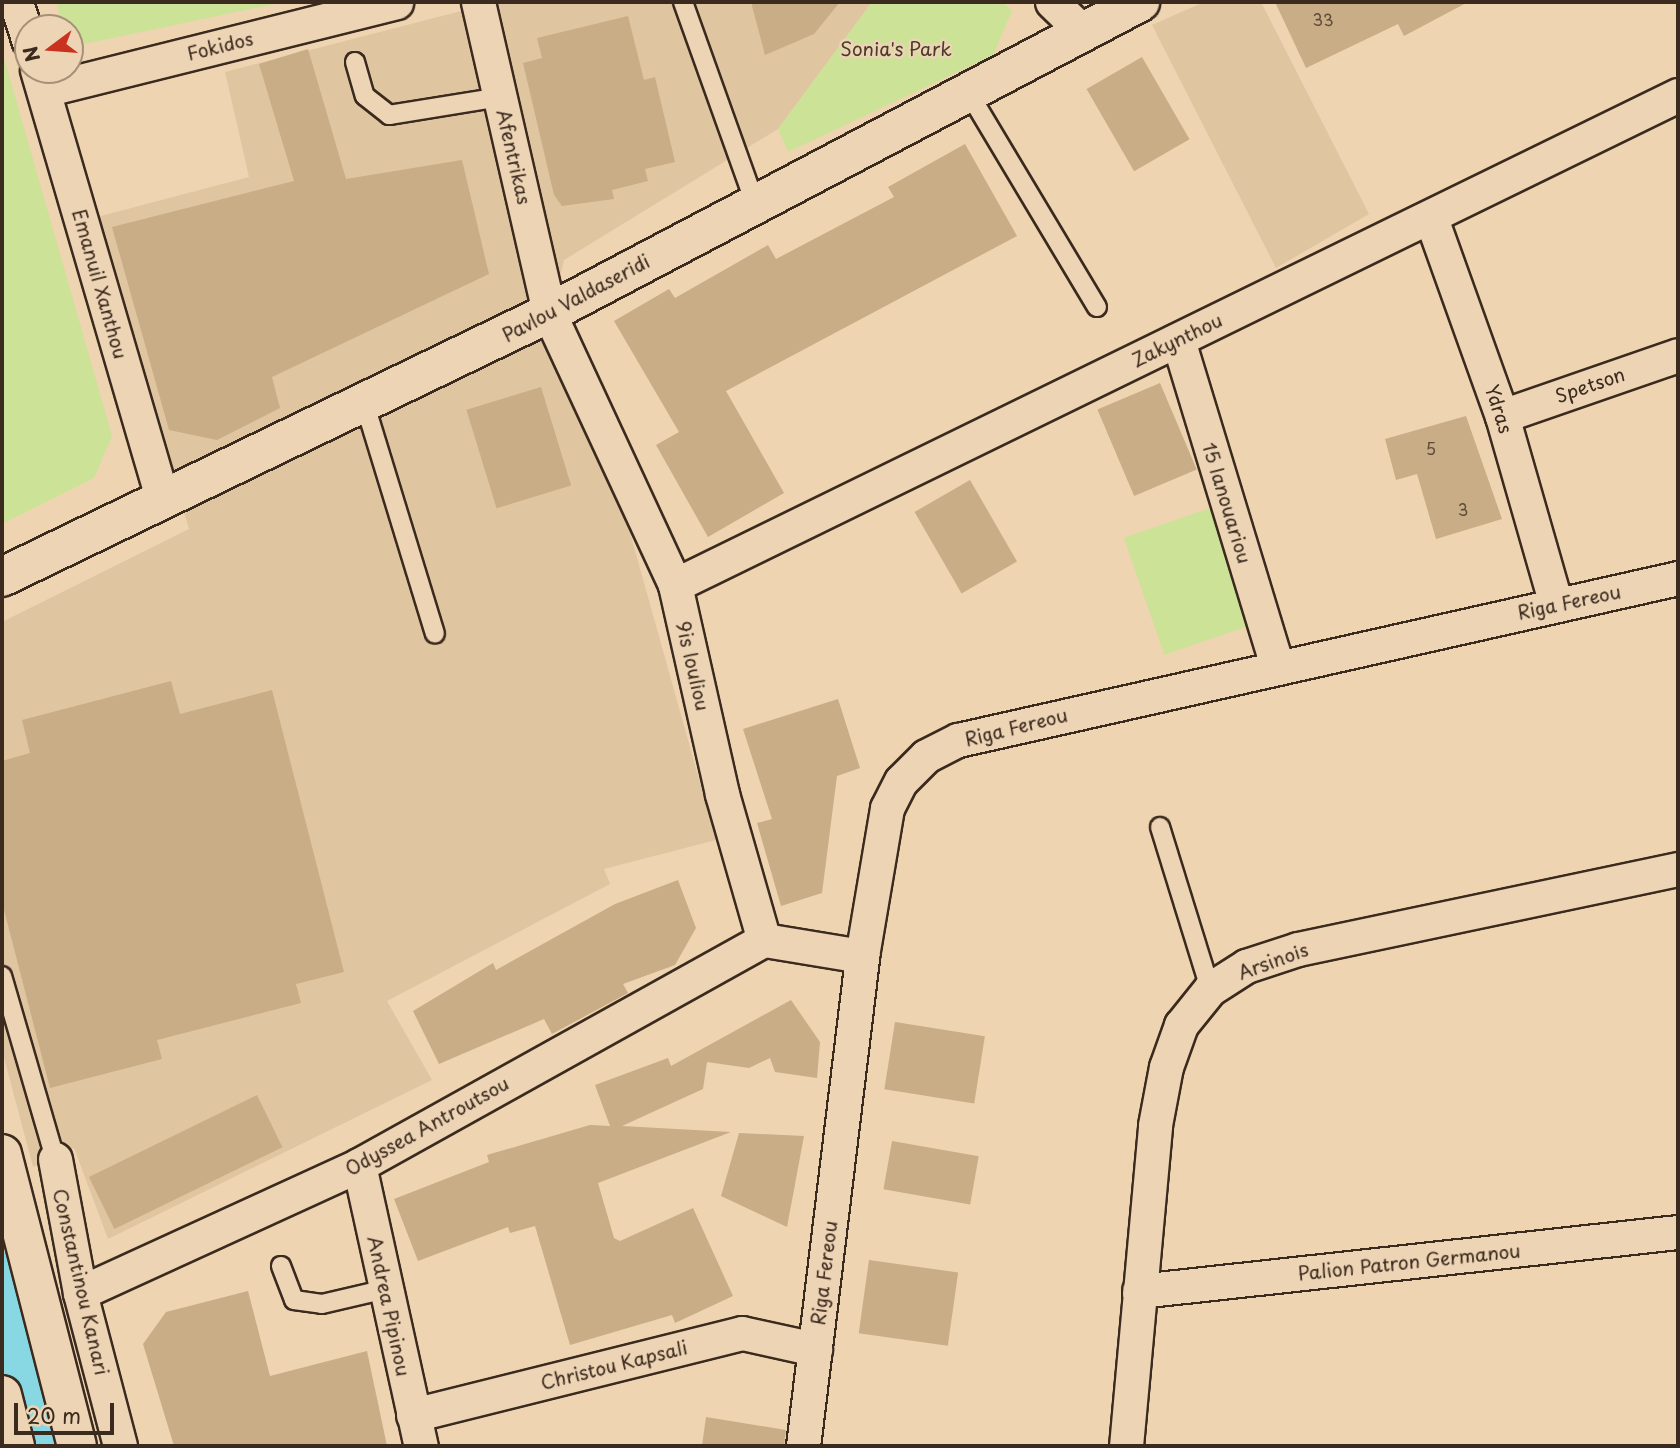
<!DOCTYPE html>
<html>
<head>
<meta charset="utf-8">
<style>
	body { margin:0 }
	#map { position:relative; width:1680px; height:1448px; overflow:hidden; background:#eed4b1; font-family:"Playpen Sans",sans-serif }
	div>[style] { position:absolute }
	.built>* { inset:0; background:#e0c5a1 }
	.green>* { inset:0; background:#cbe297; transform-origin:0 0 }
	.river>* { height:60px; margin:-30px; padding:0 30px; transform-origin:30px; border-radius:30px; background:#87d8e2 }
	.building>* { inset:0; background:#c8ad86; transform-origin:0 0 }
	.roads { filter:drop-shadow(2px 0 #3b2a1e) drop-shadow(-2px 0 #3b2a1e) drop-shadow(0 2px #3b2a1e) drop-shadow(0 -2px #3b2a1e) }
	.service>* { height:18px; margin:-9px; padding:0 9px; transform-origin:9px; border-radius:9px; background:#edd4b5 }
	.minor>* { height:33px; margin:-16.5px; padding:0 16.5px; transform-origin:16.5px; border-radius:16.5px; background:#edd4b5 }
	.tertiary>* { height:38px; margin:-19px; padding:0 19px; transform-origin:19px; border-radius:19px; background:#edd4b5 }
	.secondary>* { height:38px; margin:-19px; padding:0 19px; transform-origin:19px; border-radius:19px; background:#edd4b5 }
	span { translate:-50% -50%; white-space:nowrap; text-align:center; line-height:1.15; -webkit-text-stroke:5px #edd4b5; paint-order:stroke }
	.number-label { font-size:16px; color:#5e4b38 }
	.number-label span { -webkit-text-stroke-width:0 }
	.street-label { font-size:19px; color:#3b2a1e }
	.park-label { font-size:19px; color:#493c2a }
	.frame { position:absolute; inset:0; border:4px solid #3b2a1e; pointer-events:none }
	.north { position:absolute; left:14px; top:14px; width:70px; height:70px; box-sizing:border-box; background:#edd4b5; border:2px solid #a69079; border-radius:50%; rotate:254deg; font-size:19px; font-weight:700; line-height:28px; text-align:center; color:#3b2a1e }
	.north::after { content:''; display:block; margin:auto; width:24px; height:32px; background:#c8321e; clip-path:polygon(50% 0,100% 100%,50% 72%,0 100%) }
	.scale { position:absolute; left:14px; top:1403px; width:100px; height:32px; box-sizing:border-box; border:4px solid #3b2a1e; border-top:0; padding-left:9px; font-size:21px; line-height:24px; white-space:nowrap; color:#3b2a1e; -webkit-text-stroke:5px #edd4b5; paint-order:stroke }
</style>
</head>
<body>
<div id="map">
	<div class="built">
		<div style="clip-path:polygon(496px 2px,872px 2px,778px 129px,564px 260px,548px 335px,620px 497px,716px 840px,604px 869px,610px 884px,387px 1001px,432px 1080px,108px 1239px,74px 1148px,33px 1167px,2px 1050px,2px 622px,189px 529px,97px 217px,249px 177px,225px 72px)"></div>
		<div style="clip-path:polygon(1204px 2px,1261px 2px,1369px 214px,1276px 268px,1152px 25px)"></div>
	</div>
	<div class="green">
		<div style="clip-path:polygon(56px 2px,283px 2px,70px 47px,70px 28px,64px 28px)"></div>
		<div style="clip-path:polygon(872px 2px,1002px 2px,1012px 11px,993px 55px,788px 152px,778px 129px)"></div>
		<div style="clip-path:polygon(2px 51px,112px 436px,94px 478px,2px 524px)"></div>
		<div style="left:1210px;top:508px;width:124px;height:91px;rotate:71deg"></div>
	</div>
	<div class="river">
		<div style="left:10px;top:1281px;width:170px;rotate:75.7deg"></div>
	</div>
	<div class="building">
		<div style="clip-path:polygon(751px 2px,840px 2px,814px 34px,765px 55px)"></div>
		<div style="clip-path:polygon(1275px 2px,1468px 2px,1404px 36px,1398px 24px,1306px 68px)"></div>
		<div style="clip-path:polygon(628px 16px,644px 80px,655px 77px,675px 162px,645px 169px,648px 181px,612px 190px,614px 199px,562px 206px,554px 195px,523px 63px,542px 58px,537px 38px)"></div>
		<div style="clip-path:polygon(308px 49px,346px 179px,462px 160px,489px 274px,272px 377px,280px 408px,217px 440px,169px 430px,112px 227px,294px 181px,259px 64px)"></div>
		<div style="left:1142px;top:57px;width:95px;height:64px;rotate:60deg"></div>
		<div style="clip-path:polygon(965px 144px,1017px 236px,726px 391px,784px 493px,708px 537px,656px 445px,679px 432px,614px 321px,669px 289px,675px 298px,768px 245px,776px 259px,894px 197px,888px 187px)"></div>
		<div style="left:1160px;top:383px;width:94px;height:68px;rotate:67deg"></div>
		<div style="left:541px;top:387px;width:103px;height:78px;rotate:73deg"></div>
		<div style="clip-path:polygon(1466px 416px,1502px 519px,1436px 539px,1417px 474px,1396px 480px,1385px 439px)"></div>
		<div style="left:970px;top:480px;width:94px;height:64px;rotate:60deg"></div>
		<div style="clip-path:polygon(171px 681px,180px 714px,272px 690px,344px 972px,296px 984px,301px 1003px,157px 1040px,162px 1059px,50px 1088px,2px 902px,2px 761px,30px 753px,22px 720px)"></div>
		<div style="clip-path:polygon(838px 699px,860px 768px,837px 776px,822px 893px,781px 906px,757px 823px,772px 819px,743px 729px)"></div>
		<div style="clip-path:polygon(678px 880px,696px 928px,675px 965px,623px 984px,628px 993px,552px 1034px,544px 1019px,439px 1064px,413px 1011px,493px 963px,496px 970px,615px 904px)"></div>
		<div style="clip-path:polygon(791px 1000px,820px 1042px,817px 1078px,775px 1072px,770px 1058px,749px 1068px,707px 1062px,703px 1089px,622px 1126px,731px 1132px,598px 1183px,614px 1238px,620px 1241px,693px 1208px,733px 1296px,675px 1323px,672px 1315px,570px 1345px,535px 1226px,510px 1233px,508px 1227px,418px 1261px,394px 1199px,489px 1162px,487px 1155px,590px 1125px,610px 1126px,595px 1085px,668px 1058px,671px 1066px)"></div>
		<div style="left:895px;top:1022px;width:91px;height:68px;rotate:9deg"></div>
		<div style="left:257px;top:1095px;width:58px;height:187px;rotate:64deg"></div>
		<div style="clip-path:polygon(739px 1133px,804px 1136px,787px 1227px,721px 1196px)"></div>
		<div style="left:892px;top:1141px;width:88px;height:49px;rotate:10deg"></div>
		<div style="left:869px;top:1260px;width:90px;height:74px;rotate:8deg"></div>
		<div style="clip-path:polygon(248px 1291px,270px 1376px,367px 1351px,387px 1446px,174px 1446px,143px 1344px,166px 1312px)"></div>
		<div style="clip-path:polygon(706px 1417px,786px 1430px,784px 1446px,702px 1446px)"></div>
	</div>
	<div class="roads">
		<div class="service">
			<div style="left:683px;top:2px;width:214px;rotate:70.3deg"></div>
			<div style="left:355px;top:62px;width:35px;rotate:74deg"></div>
			<div style="left:365px;top:96px;width:31px;rotate:38deg"></div>
			<div style="left:389px;top:115px;width:112px;rotate:-9.2deg"></div>
			<div style="left:967px;top:90px;width:253px;rotate:59.1deg"></div>
			<div style="left:365px;top:405px;width:239px;rotate:73deg"></div>
			<div style="left:1160px;top:827px;width:170px;rotate:72.8deg"></div>
			<div style="left:2px;top:976px;width:191px;rotate:73.8deg"></div>
			<div style="left:281px;top:1266px;width:36px;rotate:69deg"></div>
			<div style="left:294px;top:1300px;width:28px;rotate:8deg"></div>
			<div style="left:322px;top:1304px;width:66px;rotate:-13.2deg"></div>
		</div>
		<div class="minor">
			<div style="left:16px;top:2px;width:40px;rotate:72deg"></div>
			<div style="left:478px;top:2px;width:319px;rotate:77.1deg"></div>
			<div style="left:549px;top:313px;width:300px;rotate:65.1deg"></div>
			<div style="left:675px;top:585px;width:214px;rotate:77.3deg"></div>
			<div style="left:722px;top:794px;width:152px;rotate:74deg"></div>
			<div style="left:1052px;top:2px;width:39px;rotate:44deg"></div>
			<div style="left:37px;top:70px;width:446px;rotate:73.7deg"></div>
			<div style="left:44px;top:90px;width:363px;rotate:-14deg"></div>
			<div style="left:1431px;top:218px;width:210px;rotate:70.3deg"></div>
			<div style="left:1502px;top:416px;width:196px;rotate:74deg"></div>
			<div style="left:1178px;top:340px;width:341px;rotate:73.1deg"></div>
			<div style="left:1502px;top:416px;width:186px;rotate:-19.1deg"></div>
			<div style="left:675px;top:585px;width:1116px;rotate:-26.04deg"></div>
			<div style="left:764px;top:940px;width:99px;rotate:9.3deg"></div>
			<div style="left:55px;top:1159px;width:136px;rotate:79.4deg"></div>
			<div style="left:80px;top:1293px;width:158px;rotate:75.3deg"></div>
			<div style="left:359px;top:1165px;width:288px;rotate:77.6deg"></div>
			<div style="left:1139px;top:1291px;width:542px;rotate:-6.25deg"></div>
			<div style="left:80px;top:1293px;width:307px;rotate:-24.6deg"></div>
			<div style="left:359px;top:1165px;width:463px;rotate:-29.1deg"></div>
			<div style="left:413px;top:1415px;width:339px;rotate:-14deg"></div>
			<div style="left:742px;top:1333px;width:75px;rotate:12.4deg"></div>
			<div style="left:803px;top:1446px;width:494px;rotate:-83.1deg"></div>
			<div style="left:862px;top:956px;width:150px;rotate:-80.4deg"></div>
			<div style="left:887px;top:808px;width:30px;rotate:-63deg"></div>
			<div style="left:901px;top:781px;width:35px;rotate:-45deg"></div>
			<div style="left:926px;top:756px;width:36px;rotate:-27deg"></div>
			<div style="left:958px;top:740px;width:738px;rotate:-12.68deg"></div>
			<div style="left:1126px;top:1446px;width:322px;rotate:-84.8deg"></div>
			<div style="left:1155px;top:1125px;width:59px;rotate:-79.3deg"></div>
			<div style="left:1166px;top:1067px;width:45px;rotate:-70.3deg"></div>
			<div style="left:1181px;top:1025px;width:46px;rotate:-51.1deg"></div>
			<div style="left:1210px;top:989px;width:43px;rotate:-32.6deg"></div>
			<div style="left:1246px;top:966px;width:55px;rotate:-18.1deg"></div>
			<div style="left:1298px;top:949px;width:388px;rotate:-11.9deg"></div>
		</div>
		<div class="tertiary">
			<div style="left:2px;top:577px;width:607px;rotate:-25.76deg"></div>
			<div style="left:549px;top:313px;width:668px;rotate:-27.75deg"></div>
		</div>
		<div class="secondary">
			<div style="left:2px;top:1154px;width:301px;rotate:75.6deg"></div>
			<div style="left:2px;top:1395px;width:53px;rotate:75.7deg"></div>
		</div>
	</div>
	<div class="number-label">
		<span style="left:1323px;top:19px">33</span>
		<span style="left:1431px;top:448px">5</span>
		<span style="left:1463px;top:509px">3</span>
	</div>
	<div class="street-label">
		<span style="left:220px;top:46px;rotate:-14deg">Fokidos</span>
		<span style="left:514px;top:157px;rotate:77deg">Afentrikas</span>
		<span style="left:100px;top:284px;rotate:74deg">Emanuil Xanthou</span>
		<span style="left:576px;top:298px;rotate:-28deg">Pavlou Valdaseridi</span>
		<span style="left:1177px;top:340px;rotate:-26deg">Zakynthou</span>
		<span style="left:1590px;top:385px;rotate:-19deg">Spetson</span>
		<span style="left:1499px;top:409px;rotate:72deg">Ydras</span>
		<span style="left:1227px;top:503px;rotate:73deg">15 Ianouariou</span>
		<span style="left:1569px;top:602px;rotate:-12deg">Riga Fereou</span>
		<span style="left:693px;top:666px;rotate:77deg">9is Iouliou</span>
		<span style="left:1016px;top:727px;rotate:-14deg">Riga Fereou</span>
		<span style="left:1273px;top:961px;rotate:-20deg">Arsinois</span>
		<span style="left:427px;top:1126px;rotate:-29deg">Odyssea Antroutsou</span>
		<span style="left:1409px;top:1262px;rotate:-6deg">Palion Patron Germanou</span>
		<span style="left:824px;top:1273px;rotate:-83deg">Riga Fereou</span>
		<span style="left:81px;top:1282px;rotate:77deg">Constantinou Kanari</span>
		<span style="left:389px;top:1306px;rotate:78deg">Andrea Pipinou</span>
		<span style="left:614px;top:1365px;rotate:-14deg">Christou Kapsali</span>
	</div>
	<div class="park-label">
		<span style="left:896px;top:49px">Sonia's Park</span>
	</div>
	<div class="frame"></div>
	<div class="north">N</div>
	<div class="scale">20 m</div>
</div>
</body>
</html>
